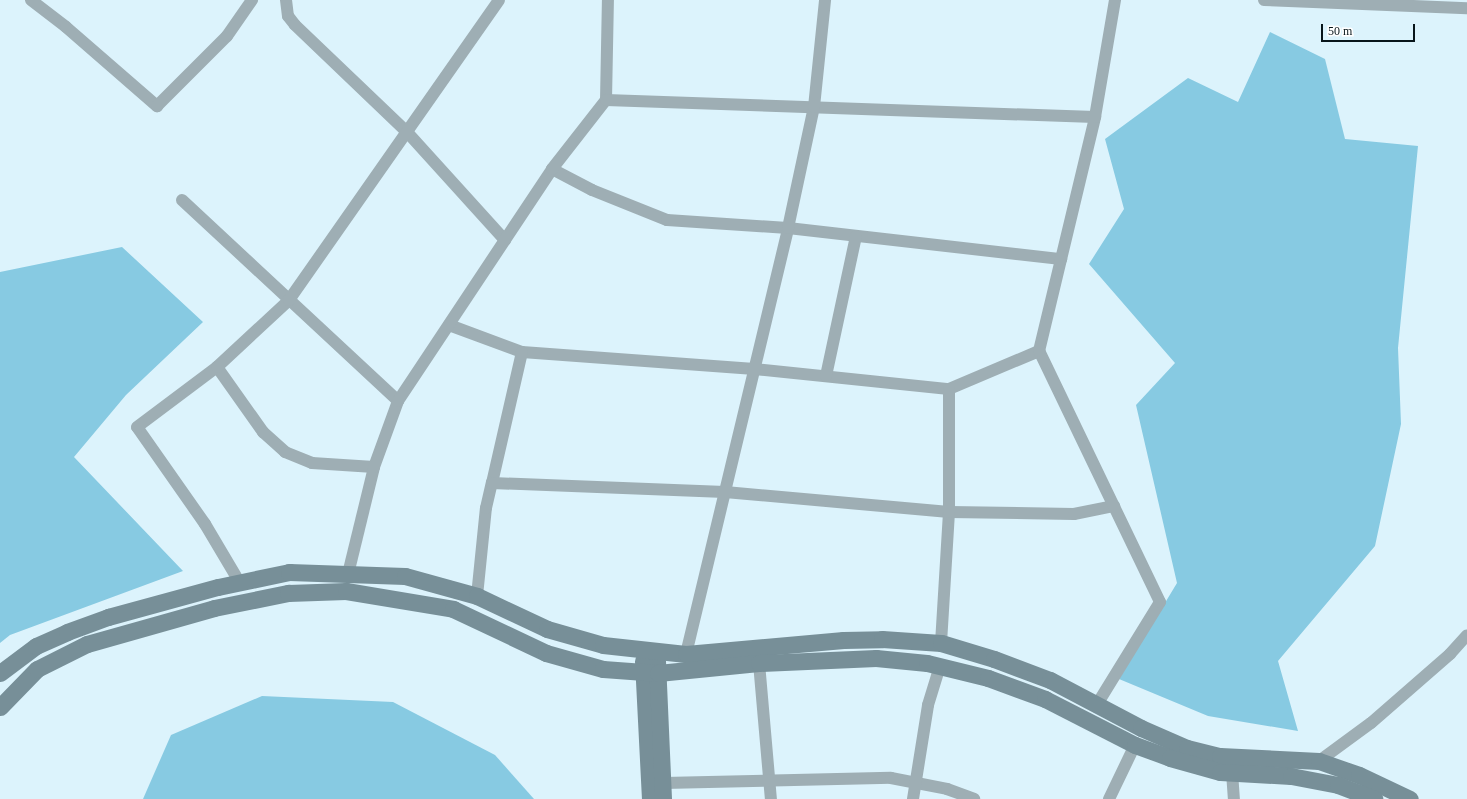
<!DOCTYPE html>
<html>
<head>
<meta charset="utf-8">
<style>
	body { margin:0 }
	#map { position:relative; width:1467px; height:799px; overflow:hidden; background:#dcf3fc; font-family:Georgia,serif }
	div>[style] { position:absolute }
	.forest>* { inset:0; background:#87cae2 }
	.street>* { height:12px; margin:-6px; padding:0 6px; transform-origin:6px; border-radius:6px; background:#9eaeb4 }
	.secondary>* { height:17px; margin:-8.5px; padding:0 8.5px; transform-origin:8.5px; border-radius:8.5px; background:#778f98 }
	span { translate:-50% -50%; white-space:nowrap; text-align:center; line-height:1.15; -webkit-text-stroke:3.5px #fff; paint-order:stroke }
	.scale { position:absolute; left:1321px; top:24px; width:94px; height:18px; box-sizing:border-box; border:2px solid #07151a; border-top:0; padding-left:5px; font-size:12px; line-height:14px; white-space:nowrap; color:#07151a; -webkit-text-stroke:3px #fff; paint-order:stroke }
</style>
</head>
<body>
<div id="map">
	<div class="forest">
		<div style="clip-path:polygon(1270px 32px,1325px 59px,1345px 139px,1418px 146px,1398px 348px,1401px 424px,1375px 546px,1278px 661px,1298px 731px,1208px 716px,1119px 679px,1177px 583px,1136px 405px,1175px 363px,1089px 264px,1124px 209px,1105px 139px,1188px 78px,1238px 102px)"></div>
		<div style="clip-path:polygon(122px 247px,203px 322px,126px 395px,74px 457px,183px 571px,10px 635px,0 643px,0 272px)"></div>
		<div style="clip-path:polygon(262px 696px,393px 702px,495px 755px,534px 799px,143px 799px,171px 735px)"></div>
	</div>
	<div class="street">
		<div style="left:31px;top:0;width:44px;rotate:37.6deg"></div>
		<div style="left:66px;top:27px;width:121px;rotate:41deg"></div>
		<div style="left:157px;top:106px;width:99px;rotate:-45deg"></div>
		<div style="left:227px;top:36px;width:44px;rotate:-55.2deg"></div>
		<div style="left:286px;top:0;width:16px;rotate:83deg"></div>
		<div style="left:288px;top:16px;width:11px;rotate:52deg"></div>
		<div style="left:295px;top:25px;width:155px;rotate:43.7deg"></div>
		<div style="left:407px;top:132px;width:146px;rotate:47.8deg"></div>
		<div style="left:1264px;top:0;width:203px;rotate:2.3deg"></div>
		<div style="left:606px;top:100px;width:100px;rotate:-88.9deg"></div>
		<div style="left:552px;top:169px;width:45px;rotate:27.7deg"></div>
		<div style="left:592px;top:190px;width:81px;rotate:21.8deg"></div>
		<div style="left:667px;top:220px;width:121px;rotate:3.8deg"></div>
		<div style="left:788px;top:228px;width:275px;rotate:6.5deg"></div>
		<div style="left:182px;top:200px;width:295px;rotate:42.9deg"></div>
		<div style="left:449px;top:325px;width:78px;rotate:20.3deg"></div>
		<div style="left:522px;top:352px;width:233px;rotate:4.2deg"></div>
		<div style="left:754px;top:369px;width:196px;rotate:5.9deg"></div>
		<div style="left:949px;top:389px;width:98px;rotate:-22.9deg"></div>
		<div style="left:217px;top:367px;width:80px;rotate:54.7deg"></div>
		<div style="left:263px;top:432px;width:30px;rotate:42deg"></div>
		<div style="left:285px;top:452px;width:29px;rotate:22deg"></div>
		<div style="left:312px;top:463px;width:62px;rotate:3.7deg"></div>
		<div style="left:826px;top:376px;width:143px;rotate:-77.9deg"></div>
		<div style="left:492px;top:483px;width:134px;rotate:-77.1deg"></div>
		<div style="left:348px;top:574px;width:110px;rotate:-76.3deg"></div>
		<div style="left:374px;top:467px;width:70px;rotate:-70deg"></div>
		<div style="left:398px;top:401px;width:278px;rotate:-56.4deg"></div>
		<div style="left:552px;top:169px;width:88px;rotate:-52deg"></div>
		<div style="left:606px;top:100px;width:489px;rotate:2deg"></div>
		<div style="left:240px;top:583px;width:69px;rotate:-120.7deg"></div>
		<div style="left:205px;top:524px;width:118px;rotate:-125deg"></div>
		<div style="left:137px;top:427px;width:100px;rotate:-36.9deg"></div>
		<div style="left:217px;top:367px;width:98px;rotate:-42.9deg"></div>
		<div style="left:289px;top:300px;width:366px;rotate:-55deg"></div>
		<div style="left:477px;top:596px;width:88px;rotate:-84.2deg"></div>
		<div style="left:486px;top:508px;width:26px;rotate:-77deg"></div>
		<div style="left:492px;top:483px;width:233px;rotate:2.2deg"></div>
		<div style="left:725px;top:492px;width:225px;rotate:5.1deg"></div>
		<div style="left:949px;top:512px;width:125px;rotate:0.9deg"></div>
		<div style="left:1074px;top:514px;width:41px;rotate:-11.3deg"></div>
		<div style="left:941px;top:643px;width:131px;rotate:-86.5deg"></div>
		<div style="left:949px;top:512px;width:123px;rotate:-90deg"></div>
		<div style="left:686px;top:654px;width:438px;rotate:-76.5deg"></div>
		<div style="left:788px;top:228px;width:124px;rotate:-77.9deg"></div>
		<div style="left:814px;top:107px;width:108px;rotate:-84.1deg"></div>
		<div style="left:759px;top:663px;width:137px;rotate:85deg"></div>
		<div style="left:1096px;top:706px;width:122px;rotate:-58.4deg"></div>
		<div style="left:1160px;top:602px;width:279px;rotate:-115.7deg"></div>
		<div style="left:1039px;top:351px;width:241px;rotate:-76.5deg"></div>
		<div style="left:1095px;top:117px;width:119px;rotate:-80.3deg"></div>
		<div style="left:1319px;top:761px;width:64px;rotate:-36.2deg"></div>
		<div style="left:1371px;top:723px;width:105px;rotate:-41.1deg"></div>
		<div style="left:1450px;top:654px;width:25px;rotate:-48deg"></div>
		<div style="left:1232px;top:772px;width:27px;rotate:86deg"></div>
		<div style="left:664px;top:783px;width:227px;rotate:-1.3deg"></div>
		<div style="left:891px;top:778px;width:57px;rotate:11.1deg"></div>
		<div style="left:947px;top:789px;width:29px;rotate:20deg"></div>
		<div style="left:913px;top:799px;width:95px;rotate:-80.9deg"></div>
		<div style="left:928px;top:705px;width:41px;rotate:-72.9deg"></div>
		<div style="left:1109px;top:799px;width:60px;rotate:-64.3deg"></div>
	</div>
	<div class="secondary">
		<div style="left:643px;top:661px;width:138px;rotate:87.1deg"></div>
		<div style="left:657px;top:661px;width:138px;rotate:87.5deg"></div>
		<div style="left:0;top:673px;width:45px;rotate:-36.9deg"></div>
		<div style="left:36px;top:646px;width:34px;rotate:-24deg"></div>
		<div style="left:67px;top:632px;width:44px;rotate:-20.1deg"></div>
		<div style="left:108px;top:617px;width:114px;rotate:-15.3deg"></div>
		<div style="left:218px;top:587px;width:73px;rotate:-11.9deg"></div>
		<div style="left:289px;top:572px;width:116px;rotate:2deg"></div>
		<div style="left:405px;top:576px;width:75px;rotate:15.5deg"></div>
		<div style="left:477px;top:596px;width:77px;rotate:25.2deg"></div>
		<div style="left:547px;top:629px;width:58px;rotate:15.9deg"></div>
		<div style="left:603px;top:645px;width:83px;rotate:6.2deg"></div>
		<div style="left:686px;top:654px;width:158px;rotate:-5.1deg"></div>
		<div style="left:843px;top:640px;width:39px;rotate:-1deg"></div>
		<div style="left:882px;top:639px;width:59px;rotate:3.9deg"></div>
		<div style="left:941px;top:643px;width:55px;rotate:16.8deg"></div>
		<div style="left:994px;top:659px;width:60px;rotate:20.6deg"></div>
		<div style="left:1050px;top:680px;width:103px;rotate:27.8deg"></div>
		<div style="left:1141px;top:728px;width:50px;rotate:23.5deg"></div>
		<div style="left:1187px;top:748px;width:34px;rotate:14deg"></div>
		<div style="left:1220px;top:756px;width:99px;rotate:2.9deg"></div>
		<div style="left:1319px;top:761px;width:42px;rotate:19.3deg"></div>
		<div style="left:1359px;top:775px;width:56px;rotate:25.2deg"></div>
		<div style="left:0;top:707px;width:53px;rotate:-45.8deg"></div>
		<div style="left:37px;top:669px;width:56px;rotate:-26.6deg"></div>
		<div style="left:87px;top:644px;width:132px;rotate:-15.8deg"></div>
		<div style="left:214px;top:608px;width:76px;rotate:-11.5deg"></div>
		<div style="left:288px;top:593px;width:58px;rotate:-2deg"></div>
		<div style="left:346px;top:591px;width:109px;rotate:9.5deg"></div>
		<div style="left:453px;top:609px;width:103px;rotate:25.3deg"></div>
		<div style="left:546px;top:653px;width:59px;rotate:15.7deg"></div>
		<div style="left:603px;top:669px;width:55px;rotate:4.2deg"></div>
		<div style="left:658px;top:673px;width:101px;rotate:-5.7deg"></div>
		<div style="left:759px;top:663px;width:117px;rotate:-2.4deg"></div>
		<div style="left:876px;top:658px;width:51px;rotate:5.6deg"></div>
		<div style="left:927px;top:663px;width:63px;rotate:13.8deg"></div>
		<div style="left:988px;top:678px;width:61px;rotate:20.2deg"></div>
		<div style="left:1045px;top:699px;width:101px;rotate:27.1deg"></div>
		<div style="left:1135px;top:745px;width:37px;rotate:20deg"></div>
		<div style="left:1170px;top:758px;width:52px;rotate:15.6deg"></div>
		<div style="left:1220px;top:772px;width:71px;rotate:3.2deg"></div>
		<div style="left:1291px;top:776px;width:48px;rotate:10.8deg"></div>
		<div style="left:1338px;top:785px;width:39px;rotate:21deg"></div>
	</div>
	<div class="scale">50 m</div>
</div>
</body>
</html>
